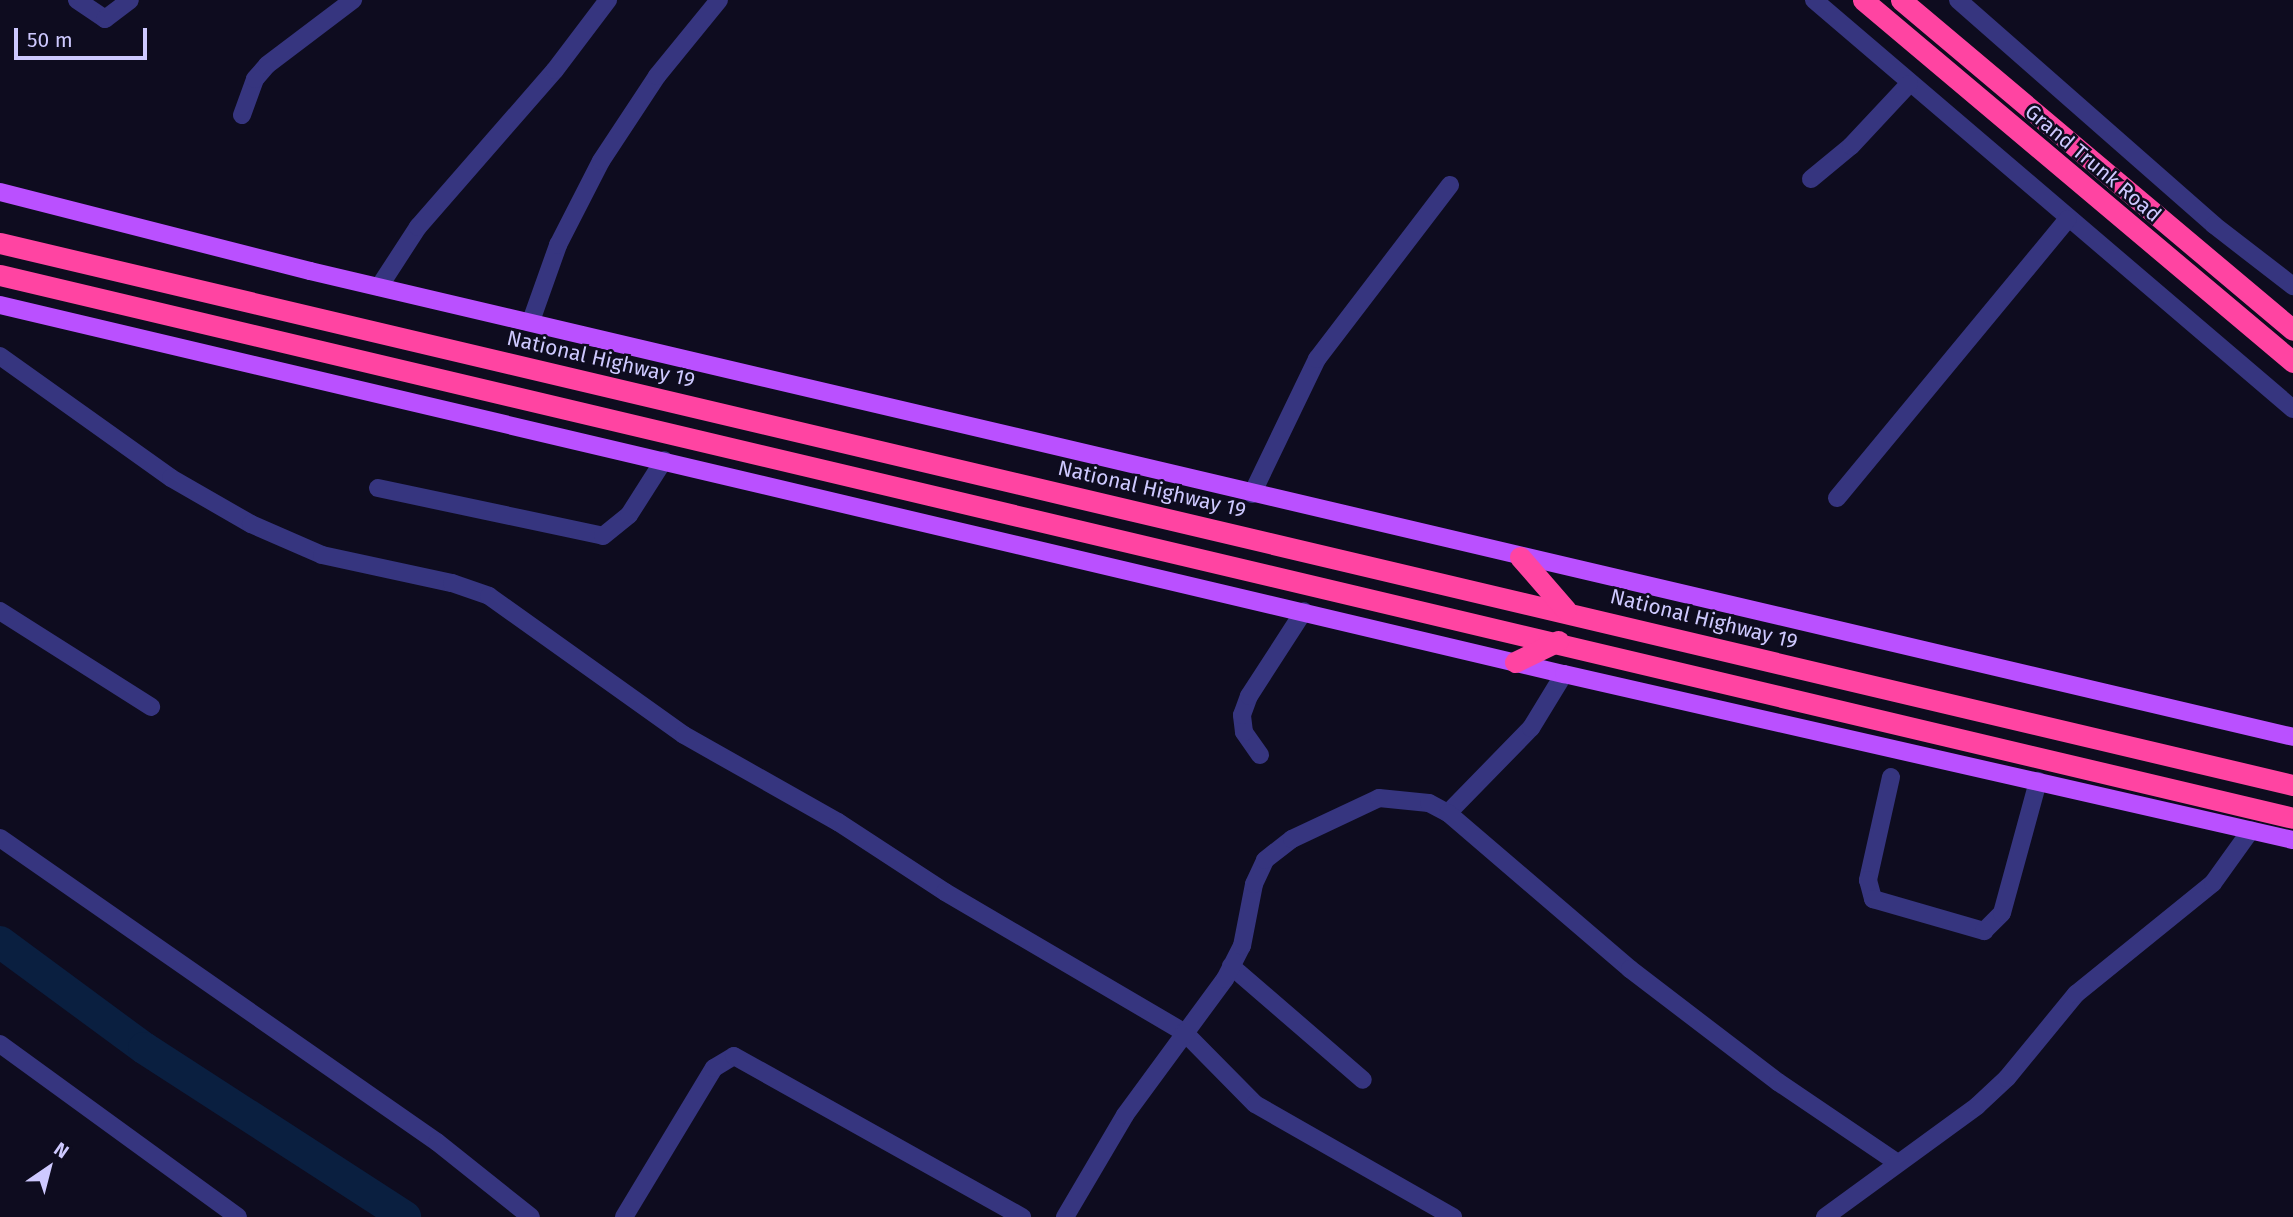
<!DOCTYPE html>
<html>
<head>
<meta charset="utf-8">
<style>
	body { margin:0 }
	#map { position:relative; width:2293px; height:1217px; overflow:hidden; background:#0e0c1f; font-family:"Fira Sans",sans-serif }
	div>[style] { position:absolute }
	.river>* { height:32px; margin:-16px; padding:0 16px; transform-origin:16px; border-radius:16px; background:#0a1f40 }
	.minor>* { height:18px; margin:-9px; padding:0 9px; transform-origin:9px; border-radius:9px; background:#36357f }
	.major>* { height:18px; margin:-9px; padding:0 9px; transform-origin:9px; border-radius:9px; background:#ba50ff }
	.highway>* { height:21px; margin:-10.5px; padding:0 10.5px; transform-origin:10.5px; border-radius:10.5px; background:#ff44a2 }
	span { translate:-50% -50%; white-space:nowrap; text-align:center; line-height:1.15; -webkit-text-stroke:5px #0e0c1f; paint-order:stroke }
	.street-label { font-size:21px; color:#cec9ff }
	.north { position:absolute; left:14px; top:1133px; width:70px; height:70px; -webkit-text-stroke:5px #0e0c1f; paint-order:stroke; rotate:35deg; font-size:19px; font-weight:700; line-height:28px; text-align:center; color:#cec9ff }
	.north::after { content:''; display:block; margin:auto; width:24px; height:32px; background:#cec9ff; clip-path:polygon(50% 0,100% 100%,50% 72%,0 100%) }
	.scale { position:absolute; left:14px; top:28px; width:133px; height:32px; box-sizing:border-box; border:4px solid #cec9ff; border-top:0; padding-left:9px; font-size:21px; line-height:24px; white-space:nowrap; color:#cec9ff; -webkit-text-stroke:5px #0e0c1f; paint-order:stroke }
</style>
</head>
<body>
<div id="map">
	<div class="river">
		<div style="left:0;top:942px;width:179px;rotate:36.4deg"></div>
		<div style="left:144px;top:1048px;width:311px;rotate:32.9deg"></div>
	</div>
	<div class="minor">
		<div style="left:77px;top:0;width:34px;rotate:34deg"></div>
		<div style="left:105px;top:19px;width:31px;rotate:-37deg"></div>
		<div style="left:1814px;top:0;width:630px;rotate:40.49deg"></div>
		<div style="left:1958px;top:0;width:341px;rotate:41.3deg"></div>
		<div style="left:2214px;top:225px;width:100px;rotate:37.7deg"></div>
		<div style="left:242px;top:115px;width:38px;rotate:-70deg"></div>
		<div style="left:255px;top:79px;width:18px;rotate:-49deg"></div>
		<div style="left:267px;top:65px;width:108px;rotate:-37.1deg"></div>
		<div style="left:1811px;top:179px;width:52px;rotate:-39.5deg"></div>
		<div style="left:1851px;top:146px;width:85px;rotate:-46.9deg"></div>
		<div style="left:379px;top:287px;width:72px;rotate:-57deg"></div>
		<div style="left:418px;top:227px;width:208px;rotate:-48.9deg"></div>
		<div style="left:555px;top:70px;width:88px;rotate:-52.9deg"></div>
		<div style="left:531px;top:321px;width:81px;rotate:-70.4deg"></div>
		<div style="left:558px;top:245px;width:94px;rotate:-62.9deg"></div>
		<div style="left:601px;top:161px;width:102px;rotate:-56.6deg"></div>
		<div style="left:657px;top:76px;width:98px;rotate:-50.8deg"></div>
		<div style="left:0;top:356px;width:210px;rotate:35.5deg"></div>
		<div style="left:171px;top:478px;width:92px;rotate:29.9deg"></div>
		<div style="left:251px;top:524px;width:77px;rotate:23.6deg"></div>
		<div style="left:322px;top:555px;width:133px;rotate:12.2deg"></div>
		<div style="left:452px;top:583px;width:39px;rotate:19deg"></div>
		<div style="left:489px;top:596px;width:239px;rotate:35.5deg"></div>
		<div style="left:684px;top:735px;width:177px;rotate:29.5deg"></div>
		<div style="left:838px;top:822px;width:128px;rotate:33.2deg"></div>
		<div style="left:945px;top:892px;width:277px;rotate:30.4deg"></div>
		<div style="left:1184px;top:1032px;width:101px;rotate:45.4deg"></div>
		<div style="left:1255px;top:1104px;width:228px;rotate:29.7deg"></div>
		<div style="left:378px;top:488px;width:230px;rotate:12deg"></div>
		<div style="left:603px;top:536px;width:33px;rotate:-39deg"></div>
		<div style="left:629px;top:515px;width:65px;rotate:-57.5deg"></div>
		<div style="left:1252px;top:494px;width:150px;rotate:-64.3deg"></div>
		<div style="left:1317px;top:359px;width:219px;rotate:-52.6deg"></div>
		<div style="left:1837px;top:498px;width:362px;rotate:-50.4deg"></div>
		<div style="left:0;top:611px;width:179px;rotate:32.4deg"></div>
		<div style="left:1260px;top:755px;width:28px;rotate:-125deg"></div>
		<div style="left:1244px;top:732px;width:17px;rotate:-97deg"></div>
		<div style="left:1242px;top:715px;width:20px;rotate:-70deg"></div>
		<div style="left:1249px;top:696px;width:101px;rotate:-57.1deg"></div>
		<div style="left:1891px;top:777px;width:106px;rotate:102.6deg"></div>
		<div style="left:1868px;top:880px;width:20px;rotate:75deg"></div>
		<div style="left:1873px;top:899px;width:116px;rotate:16.1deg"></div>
		<div style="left:1984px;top:931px;width:25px;rotate:-45deg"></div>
		<div style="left:2002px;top:913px;width:137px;rotate:-74.7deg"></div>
		<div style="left:1448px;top:813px;width:119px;rotate:-45.7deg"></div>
		<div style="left:1531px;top:728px;width:63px;rotate:-58.6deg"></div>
		<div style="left:0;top:838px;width:532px;rotate:34.82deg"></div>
		<div style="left:437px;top:1142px;width:120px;rotate:38.6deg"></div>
		<div style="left:1231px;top:966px;width:174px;rotate:40.8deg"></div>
		<div style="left:0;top:1044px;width:294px;rotate:36deg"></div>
		<div style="left:624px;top:1217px;width:174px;rotate:-58.9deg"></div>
		<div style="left:714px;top:1068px;width:23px;rotate:-31deg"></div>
		<div style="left:734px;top:1056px;width:330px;rotate:29.2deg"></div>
		<div style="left:1065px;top:1217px;width:118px;rotate:-59.5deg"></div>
		<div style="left:1125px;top:1115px;width:169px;rotate:-53.7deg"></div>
		<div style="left:1225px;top:979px;width:37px;rotate:-63deg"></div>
		<div style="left:1242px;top:946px;width:63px;rotate:-79deg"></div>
		<div style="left:1254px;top:884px;width:26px;rotate:-65deg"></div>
		<div style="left:1265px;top:860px;width:34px;rotate:-38deg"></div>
		<div style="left:1292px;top:839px;width:96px;rotate:-25.2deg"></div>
		<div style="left:1379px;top:798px;width:50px;rotate:5.7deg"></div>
		<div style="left:1429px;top:803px;width:21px;rotate:28deg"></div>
		<div style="left:1448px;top:813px;width:240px;rotate:40.6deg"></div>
		<div style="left:1630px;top:969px;width:186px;rotate:37.4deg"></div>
		<div style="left:1778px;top:1082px;width:143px;rotate:34.1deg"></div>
		<div style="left:1825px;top:1217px;width:188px;rotate:-36.1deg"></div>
		<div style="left:1977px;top:1106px;width:41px;rotate:-43deg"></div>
		<div style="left:2007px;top:1078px;width:109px;rotate:-50.6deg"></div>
		<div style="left:2076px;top:994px;width:176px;rotate:-39deg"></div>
		<div style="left:2213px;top:883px;width:65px;rotate:-54.4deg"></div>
	</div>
	<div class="major">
		<div style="left:0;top:192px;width:320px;rotate:14.3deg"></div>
		<div style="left:310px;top:271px;width:2037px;rotate:13.22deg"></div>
		<div style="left:0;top:305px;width:1607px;rotate:13.28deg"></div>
		<div style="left:1564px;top:674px;width:748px;rotate:12.83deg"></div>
	</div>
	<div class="highway">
		<div style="left:1863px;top:0;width:562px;rotate:40.09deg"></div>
		<div style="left:1901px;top:0;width:512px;rotate:40.09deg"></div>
		<div style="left:0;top:243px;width:2356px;rotate:13.3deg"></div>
		<div style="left:0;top:275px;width:2356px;rotate:13.32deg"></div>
		<div style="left:1520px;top:557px;width:70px;rotate:49deg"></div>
		<div style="left:1515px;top:662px;width:48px;rotate:-26deg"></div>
	</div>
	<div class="street-label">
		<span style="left:2093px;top:163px;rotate:40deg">Grand Trunk Road</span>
		<span style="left:601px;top:359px;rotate:13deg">National Highway 19</span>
		<span style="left:1152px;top:489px;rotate:13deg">National Highway 19</span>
		<span style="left:1704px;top:619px;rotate:14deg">National Highway 19</span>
	</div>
	<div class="north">N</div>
	<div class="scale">50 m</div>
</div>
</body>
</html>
